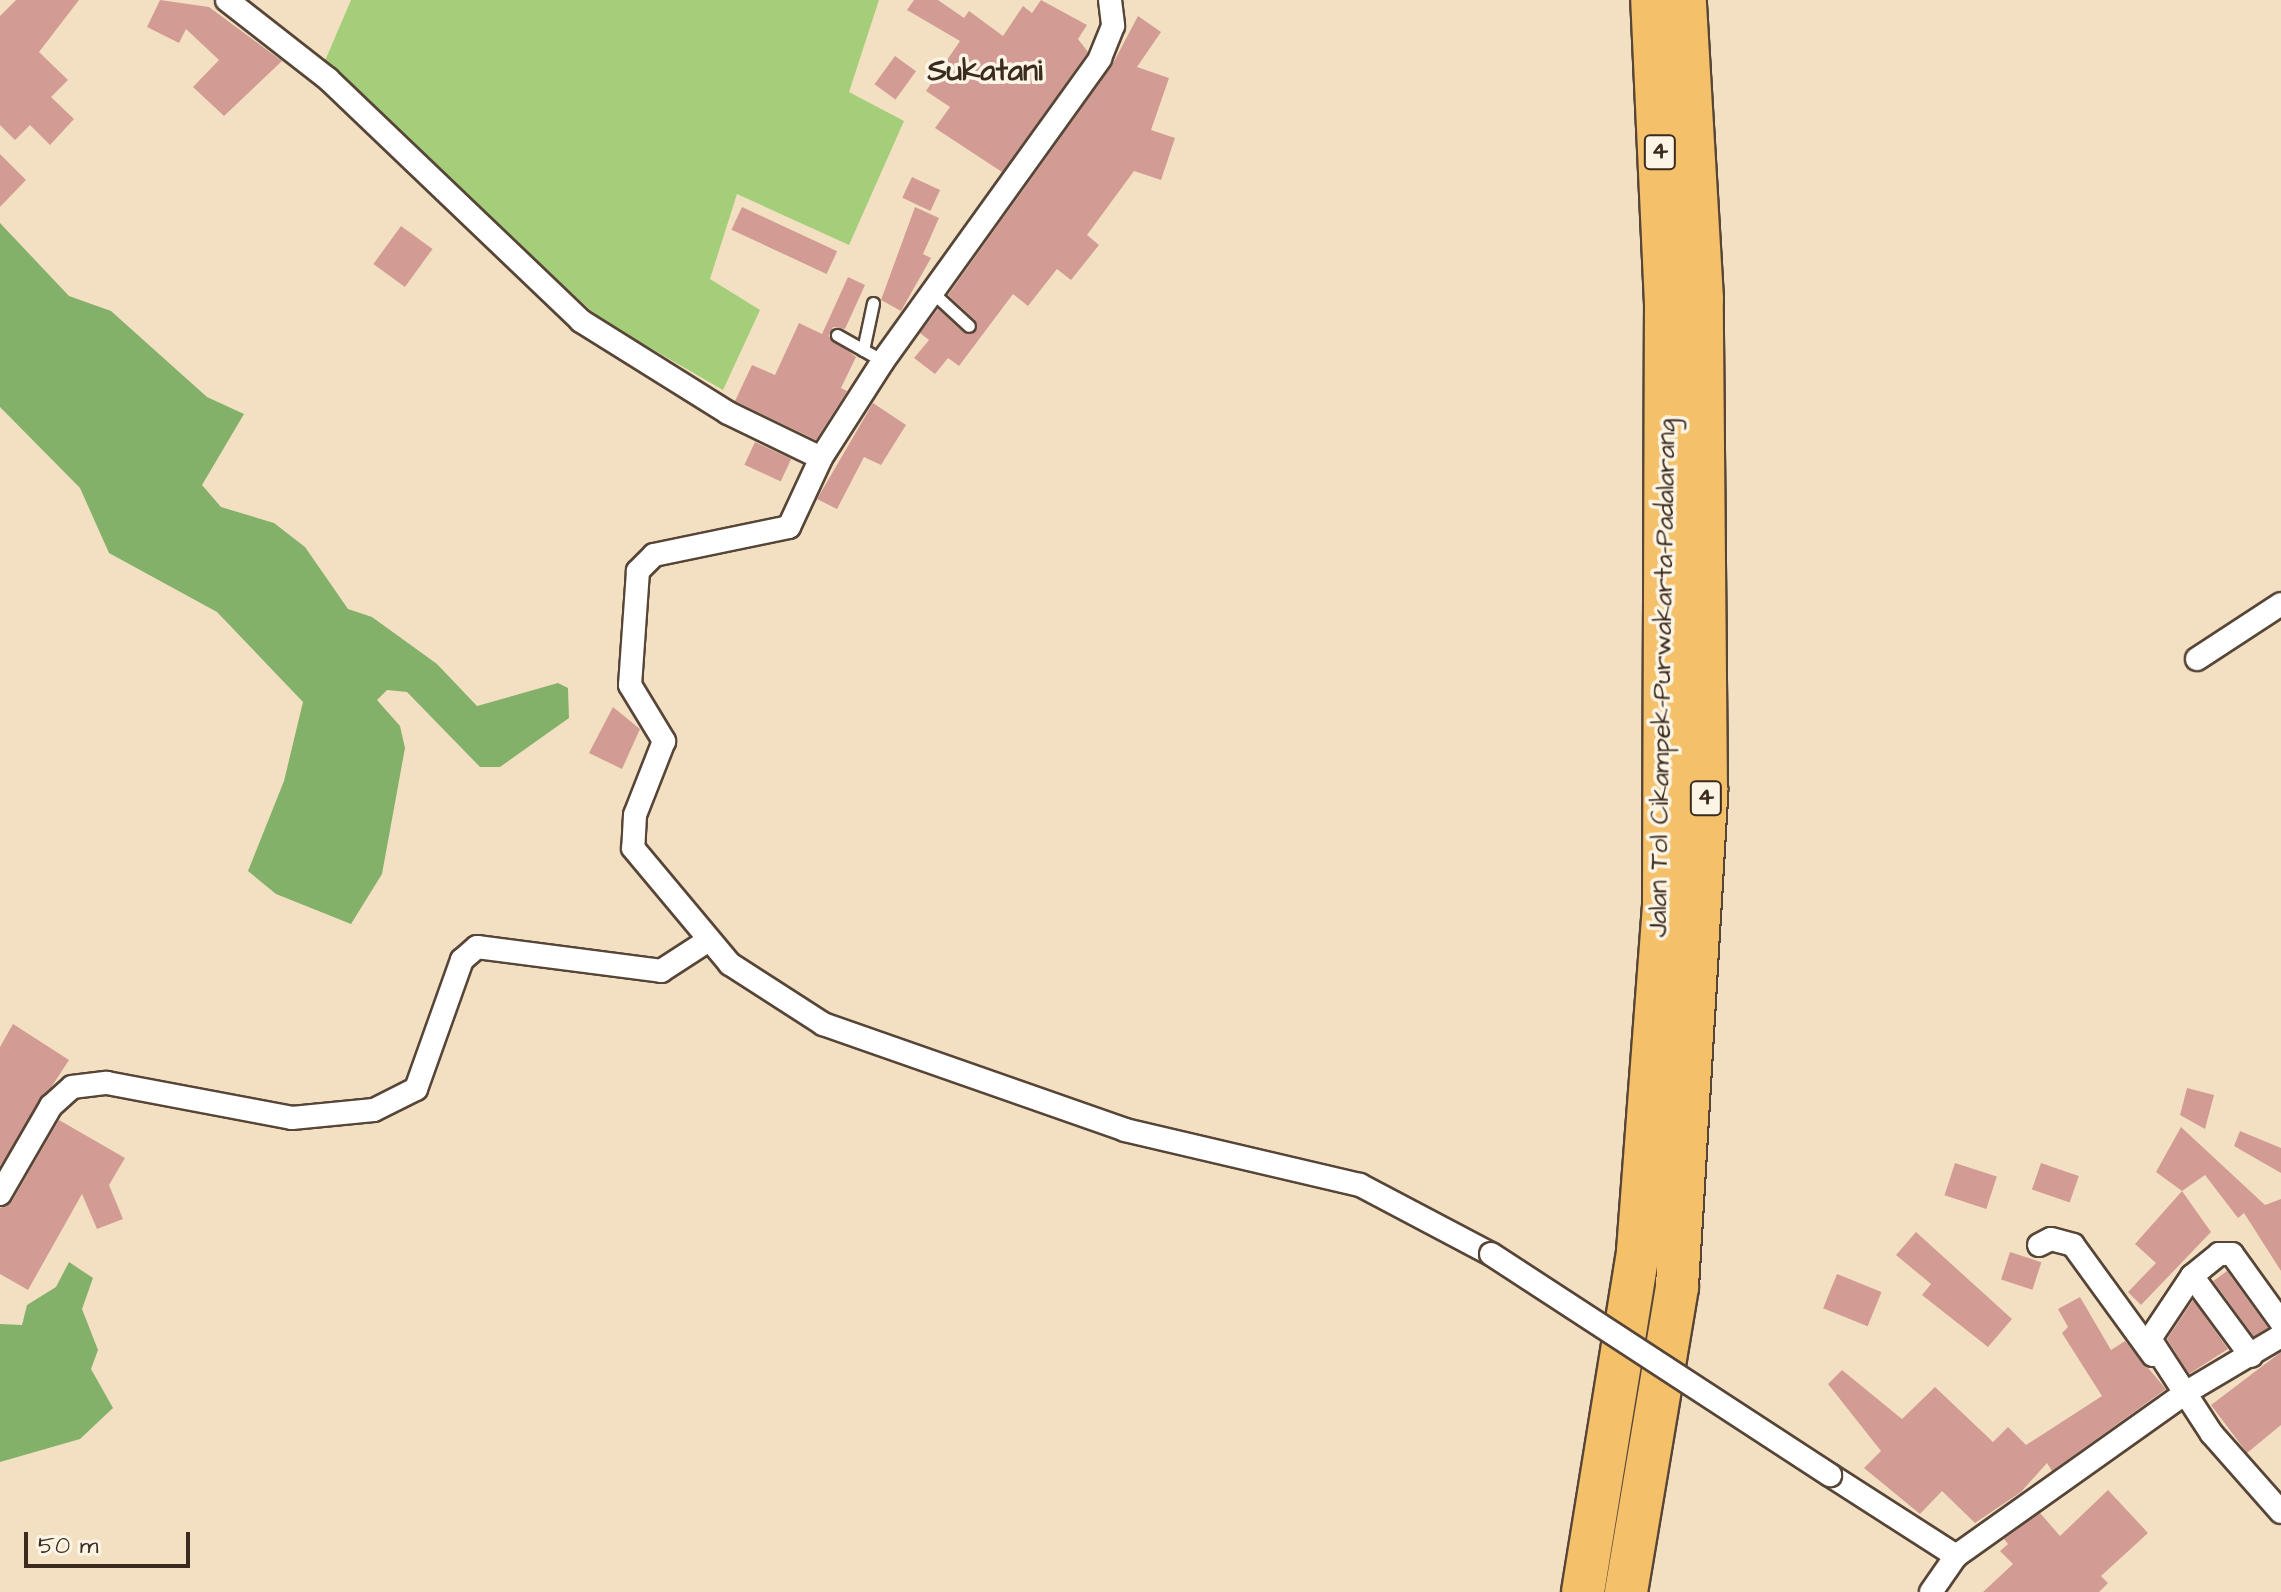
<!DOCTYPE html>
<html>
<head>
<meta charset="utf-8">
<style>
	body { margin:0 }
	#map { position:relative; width:2281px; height:1592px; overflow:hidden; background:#f3e0c2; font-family:"Architects Daughter",sans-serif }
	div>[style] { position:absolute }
	.green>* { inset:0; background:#a4ce7a }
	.forest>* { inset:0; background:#83b16a }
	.building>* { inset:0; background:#d29c95; transform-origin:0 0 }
	.roads { filter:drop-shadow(2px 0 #574537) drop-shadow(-2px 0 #574537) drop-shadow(0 2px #574537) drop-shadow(0 -2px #574537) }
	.service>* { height:11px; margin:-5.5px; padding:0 5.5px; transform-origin:5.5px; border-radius:5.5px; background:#fff }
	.minor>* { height:22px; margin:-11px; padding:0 11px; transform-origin:11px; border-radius:11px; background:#fff }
	.motorway>* { height:42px; margin:-21px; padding:0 21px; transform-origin:21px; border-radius:21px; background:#f4c16a }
	.bridges { filter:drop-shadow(2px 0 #574537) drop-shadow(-2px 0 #574537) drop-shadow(0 2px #574537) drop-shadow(0 -2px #574537) }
	.minor-bridge>* { height:22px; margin:-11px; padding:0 11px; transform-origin:11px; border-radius:11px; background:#fff }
	span { translate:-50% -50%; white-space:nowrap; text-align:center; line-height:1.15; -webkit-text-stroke:7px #fcf5e5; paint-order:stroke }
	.shield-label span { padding:2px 6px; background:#fcf5e5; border:2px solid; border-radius:6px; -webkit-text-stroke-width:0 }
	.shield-label { font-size:24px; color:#3b2a1e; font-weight:700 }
	.street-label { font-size:26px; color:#3b2a1e }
	.quarter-label { font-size:30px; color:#3b2a1e; font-weight:700 }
	.scale { position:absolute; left:24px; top:1532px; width:166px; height:36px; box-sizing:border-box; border:4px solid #3b2a1e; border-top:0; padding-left:10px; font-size:24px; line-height:28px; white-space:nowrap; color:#3b2a1e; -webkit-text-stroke:6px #fcf5e5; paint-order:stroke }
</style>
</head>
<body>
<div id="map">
	<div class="green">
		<div style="clip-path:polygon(351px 0,879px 0,849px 92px,904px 121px,849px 245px,737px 194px,710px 279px,760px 310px,723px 390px,600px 319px,324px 63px)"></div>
	</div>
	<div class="forest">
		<div style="clip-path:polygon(0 223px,69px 296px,111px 311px,207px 397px,244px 414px,202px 485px,221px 507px,274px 523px,305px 547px,348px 609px,372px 617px,437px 664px,477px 706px,558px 683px,568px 688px,569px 718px,500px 767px,480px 767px,407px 692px,387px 690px,377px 700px,400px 726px,405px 748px,382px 874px,351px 924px,276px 894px,248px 871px,284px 781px,303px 702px,217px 612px,109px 553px,80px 488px,0 407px)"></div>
		<div style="clip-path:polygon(69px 1262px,93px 1278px,82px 1309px,98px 1350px,91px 1369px,113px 1408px,80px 1439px,0 1462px,0 1324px,22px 1325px,27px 1305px,56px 1287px)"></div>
	</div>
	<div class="building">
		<div style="clip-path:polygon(16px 0,79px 0,39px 52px,68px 80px,51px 97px,74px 119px,50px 145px,30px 125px,15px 140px,0 125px,0 16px)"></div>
		<div style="clip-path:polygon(160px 0,209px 7px,282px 61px,224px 116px,193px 87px,219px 60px,186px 29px,179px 43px,147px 27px)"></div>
		<div style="clip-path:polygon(914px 0,938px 0,964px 18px,969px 11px,1003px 36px,1023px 6px,1032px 13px,1041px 0,1087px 25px,1078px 39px,1088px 52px,1002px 172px,935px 128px,950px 107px,926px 91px,960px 41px,907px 10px)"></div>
		<div style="clip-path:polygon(1138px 16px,1161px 32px,1137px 67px,1169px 78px,1151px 130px,1175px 138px,1161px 180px,1134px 171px,1087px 235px,1099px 245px,1071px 280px,1057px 269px,1028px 306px,1013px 294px,959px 366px,948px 358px,935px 374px,914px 358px,929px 340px,920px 333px,938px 309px,964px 333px,976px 331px,975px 320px,948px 295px,1111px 67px)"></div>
		<div style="left:895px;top:56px;width:26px;height:35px;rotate:36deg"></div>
		<div style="clip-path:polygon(0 154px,26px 180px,0 207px)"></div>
		<div style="left:912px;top:177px;width:31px;height:23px;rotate:25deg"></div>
		<div style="left:742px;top:207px;width:105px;height:25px;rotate:25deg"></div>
		<div style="clip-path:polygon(915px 207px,939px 218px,923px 254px,931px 258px,901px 311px,881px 300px)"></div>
		<div style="left:401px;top:226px;width:39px;height:47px;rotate:36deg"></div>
		<div style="clip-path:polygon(848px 277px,865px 285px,845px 329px,833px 327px,829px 336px,856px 357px,841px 388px,847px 391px,816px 440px,735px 401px,752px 365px,775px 375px,799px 323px,822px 334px)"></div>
		<div style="clip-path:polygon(873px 403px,906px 425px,881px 465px,864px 457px,837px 509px,817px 499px)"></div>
		<div style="left:755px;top:442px;width:40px;height:25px;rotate:25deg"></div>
		<div style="clip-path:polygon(613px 707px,640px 729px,622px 769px,589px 753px)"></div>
		<div style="clip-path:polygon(13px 1024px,69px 1060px,0 1166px,0 1047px)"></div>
		<div style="clip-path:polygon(2187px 1088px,2214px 1095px,2205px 1129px,2180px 1115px)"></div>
		<div style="clip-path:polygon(59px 1120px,125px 1158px,109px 1185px,123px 1219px,97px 1229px,82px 1194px,28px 1290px,0 1274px,0 1208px,12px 1201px)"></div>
		<div style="clip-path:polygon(2181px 1127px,2265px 1205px,2281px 1199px,2281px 1271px,2244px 1213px,2238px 1218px,2205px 1175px,2182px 1191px,2211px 1232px,2141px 1305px,2128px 1292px,2156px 1263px,2135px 1244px,2182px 1191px,2156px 1172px)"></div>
		<div style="clip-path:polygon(2240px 1131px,2281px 1148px,2281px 1173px,2234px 1146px)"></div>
		<div style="left:1955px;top:1163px;width:44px;height:34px;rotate:18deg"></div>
		<div style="left:2041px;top:1163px;width:40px;height:28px;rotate:19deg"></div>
		<div style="clip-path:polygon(1916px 1232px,2012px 1319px,1988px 1347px,1922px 1295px,1931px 1284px,1896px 1255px)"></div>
		<div style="left:2010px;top:1252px;width:33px;height:29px;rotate:18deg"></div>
		<div style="left:2227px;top:1271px;width:70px;height:17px;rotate:54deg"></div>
		<div style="left:1837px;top:1274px;width:48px;height:37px;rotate:22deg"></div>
		<div style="clip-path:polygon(2080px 1297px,2111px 1350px,2125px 1341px,2166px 1389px,2052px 1471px,2047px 1463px,2021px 1492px,1975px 1523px,1942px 1491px,1920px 1514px,1864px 1468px,1881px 1451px,1828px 1384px,1842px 1370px,1902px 1419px,1935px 1387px,1993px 1442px,2008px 1427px,2026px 1445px,2102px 1396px,2062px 1333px,2068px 1327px,2058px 1309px)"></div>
		<div style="clip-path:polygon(2193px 1300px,2228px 1349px,2189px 1374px,2167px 1339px)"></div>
		<div style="clip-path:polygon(2281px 1352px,2281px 1425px,2247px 1453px,2211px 1405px)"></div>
		<div style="clip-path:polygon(2108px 1490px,2148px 1533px,2101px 1576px,2108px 1583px,2099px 1592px,1983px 1592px,2013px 1564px,2000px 1551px,2008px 1544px,2004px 1539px,2040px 1513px,2060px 1536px)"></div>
	</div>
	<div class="roads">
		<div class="service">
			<div style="left:932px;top:292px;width:50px;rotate:42.6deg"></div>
			<div style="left:837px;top:335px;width:53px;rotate:29.5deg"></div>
			<div style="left:863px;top:350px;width:48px;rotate:-78deg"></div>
		</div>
		<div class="minor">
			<div style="left:227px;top:0;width:128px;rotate:38deg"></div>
			<div style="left:328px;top:79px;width:350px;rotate:43.7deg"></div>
			<div style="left:581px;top:321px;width:173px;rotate:32deg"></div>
			<div style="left:728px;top:413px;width:103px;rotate:25.8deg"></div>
			<div style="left:1110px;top:0;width:26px;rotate:83deg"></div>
			<div style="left:1113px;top:26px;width:35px;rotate:112deg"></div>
			<div style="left:1100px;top:59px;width:372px;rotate:125.7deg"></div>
			<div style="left:883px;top:361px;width:115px;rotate:122.6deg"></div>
			<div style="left:821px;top:458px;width:76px;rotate:114.9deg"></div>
			<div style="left:789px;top:527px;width:138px;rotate:168.3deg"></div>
			<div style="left:654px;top:555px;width:23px;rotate:135deg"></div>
			<div style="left:638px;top:571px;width:114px;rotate:94deg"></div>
			<div style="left:630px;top:685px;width:66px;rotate:58.7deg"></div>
			<div style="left:664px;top:741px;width:79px;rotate:111.4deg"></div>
			<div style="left:635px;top:815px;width:33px;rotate:93deg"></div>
			<div style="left:633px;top:848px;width:151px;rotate:50.1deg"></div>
			<div style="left:730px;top:964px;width:111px;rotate:32.8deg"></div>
			<div style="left:823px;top:1024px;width:320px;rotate:19.3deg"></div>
			<div style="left:1125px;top:1130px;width:241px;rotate:13.2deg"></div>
			<div style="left:1360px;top:1185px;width:148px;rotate:27.8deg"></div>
			<div style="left:2197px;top:659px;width:100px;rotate:-33.2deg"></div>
			<div style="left:0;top:1194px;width:102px;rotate:-59.9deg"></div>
			<div style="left:51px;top:1106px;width:28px;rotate:-42deg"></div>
			<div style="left:72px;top:1087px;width:35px;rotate:-7deg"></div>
			<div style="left:107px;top:1083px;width:188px;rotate:10.7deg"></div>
			<div style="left:292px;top:1118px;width:82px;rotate:-5.6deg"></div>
			<div style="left:374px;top:1110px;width:47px;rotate:-26.6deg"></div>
			<div style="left:416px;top:1089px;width:137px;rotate:-70.4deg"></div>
			<div style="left:462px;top:960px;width:20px;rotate:-41deg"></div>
			<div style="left:477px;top:947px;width:186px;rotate:7.4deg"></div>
			<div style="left:661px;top:971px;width:57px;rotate:-32.9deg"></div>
			<div style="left:2039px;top:1245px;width:13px;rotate:-27deg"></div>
			<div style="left:2051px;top:1239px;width:23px;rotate:15deg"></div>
			<div style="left:2073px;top:1245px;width:136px;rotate:54deg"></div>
			<div style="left:2192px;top:1276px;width:76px;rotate:123.7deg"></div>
			<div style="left:2150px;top:1339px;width:113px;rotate:56.9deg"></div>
			<div style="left:2212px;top:1434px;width:104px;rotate:48.5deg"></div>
			<div style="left:2251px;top:1356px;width:99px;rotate:-126.4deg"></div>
			<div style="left:2192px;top:1276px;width:35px;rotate:-39deg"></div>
			<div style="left:2219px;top:1254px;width:13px"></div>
			<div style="left:2232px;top:1254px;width:84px;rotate:54.2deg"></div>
			<div style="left:1830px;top:1475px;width:150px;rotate:32.7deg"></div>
			<div style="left:1956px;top:1556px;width:281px;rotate:-35.4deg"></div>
			<div style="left:2185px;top:1393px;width:112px;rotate:-30.7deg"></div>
			<div style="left:1931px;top:1592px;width:44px;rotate:-55.2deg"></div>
		</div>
		<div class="motorway">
			<div style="left:1583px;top:1592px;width:345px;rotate:-80.8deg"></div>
			<div style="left:1638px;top:1251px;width:350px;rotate:-85.7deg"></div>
			<div style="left:1664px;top:902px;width:598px;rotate:-89.81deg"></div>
			<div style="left:1666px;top:304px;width:304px;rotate:-92.6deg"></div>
			<div style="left:1626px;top:1592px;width:310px;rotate:-80.5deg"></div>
			<div style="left:1677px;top:1286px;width:495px;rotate:-86.6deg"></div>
			<div style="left:1706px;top:792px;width:493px;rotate:-90.5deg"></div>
			<div style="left:1702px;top:299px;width:299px;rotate:-93.3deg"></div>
		</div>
	</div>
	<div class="bridges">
		<div class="minor-bridge">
			<div style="left:1491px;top:1254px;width:405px;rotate:33.1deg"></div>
		</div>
	</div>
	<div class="shield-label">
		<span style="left:1660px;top:152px">4</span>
		<span style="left:1706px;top:798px">4</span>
	</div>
	<div class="street-label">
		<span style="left:1663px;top:678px;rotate:-89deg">Jalan Tol Cikampek–Purwakarta–Padalarang</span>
	</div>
	<div class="quarter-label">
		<span style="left:985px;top:71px">Sukatani</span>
	</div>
	<div class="scale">50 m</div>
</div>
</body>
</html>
